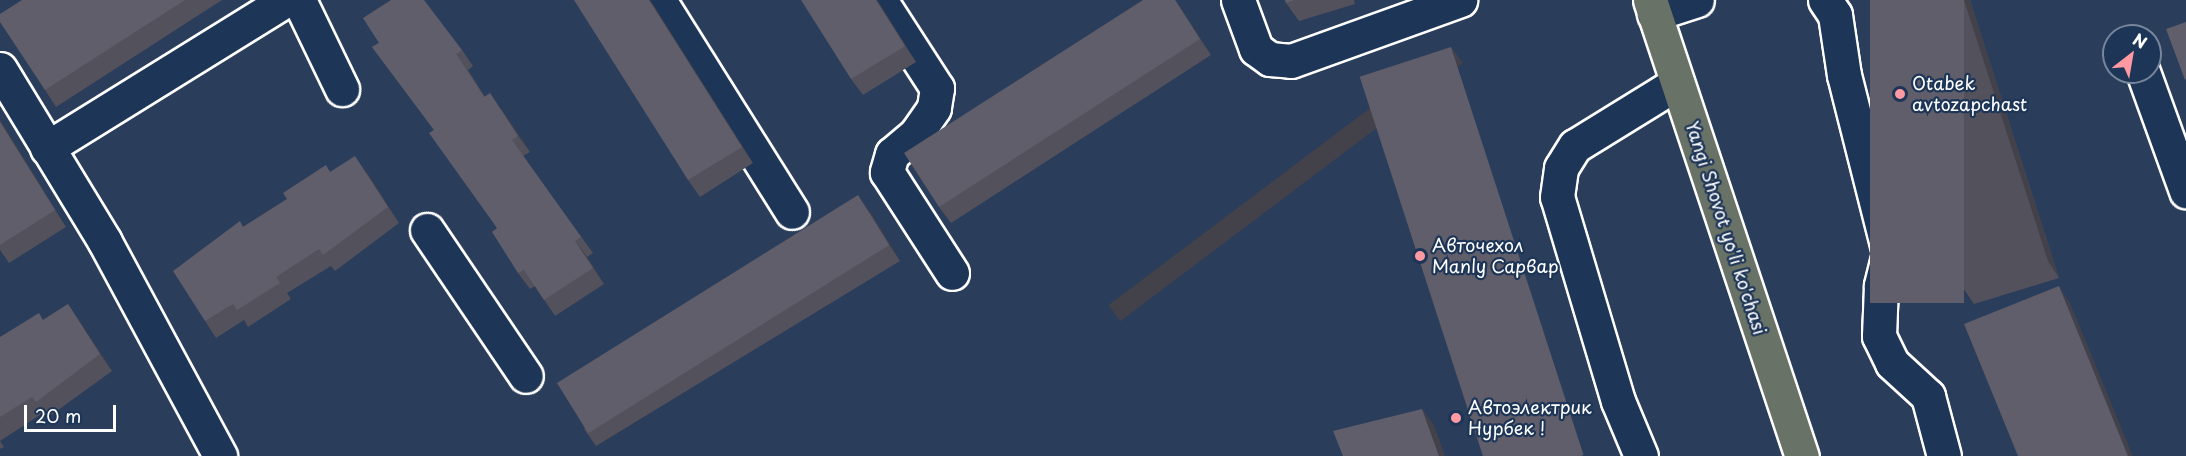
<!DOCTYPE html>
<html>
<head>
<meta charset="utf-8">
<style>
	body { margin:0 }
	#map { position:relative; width:2186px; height:456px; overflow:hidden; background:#2a3d5b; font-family:"Playpen Sans",sans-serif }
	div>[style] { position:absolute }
	.roads { filter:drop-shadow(2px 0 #fff) drop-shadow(-2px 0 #fff) drop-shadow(0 2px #fff) drop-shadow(0 -2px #fff) }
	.minor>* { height:33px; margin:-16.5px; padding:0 16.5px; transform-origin:16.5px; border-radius:16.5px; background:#1d3557 }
	.major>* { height:33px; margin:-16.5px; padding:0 16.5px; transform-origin:16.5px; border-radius:16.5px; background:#697266 }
	.wall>* { inset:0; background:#53515c }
	.shaded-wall>* { inset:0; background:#43424b; transform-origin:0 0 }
	.building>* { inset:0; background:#605e6b; transform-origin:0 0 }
	.dots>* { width:16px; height:16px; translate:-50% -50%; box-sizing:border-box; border:3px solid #1d3557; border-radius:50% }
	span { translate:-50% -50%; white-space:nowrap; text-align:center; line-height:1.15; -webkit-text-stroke:4.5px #1d3557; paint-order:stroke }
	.poi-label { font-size:18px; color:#fff }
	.left { translate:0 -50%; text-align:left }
	.street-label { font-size:18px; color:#fff }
	.north { position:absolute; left:2102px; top:24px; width:60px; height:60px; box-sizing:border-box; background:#1d3557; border:2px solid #77869a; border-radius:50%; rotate:31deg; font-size:16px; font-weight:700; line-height:24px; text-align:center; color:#fff }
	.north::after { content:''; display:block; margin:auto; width:21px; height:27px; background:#ff9aa2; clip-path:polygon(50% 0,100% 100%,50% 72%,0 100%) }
	.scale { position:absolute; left:24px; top:405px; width:92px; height:27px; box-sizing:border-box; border:3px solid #fff; border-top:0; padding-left:8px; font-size:18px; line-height:21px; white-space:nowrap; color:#fff; -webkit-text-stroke:4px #1d3557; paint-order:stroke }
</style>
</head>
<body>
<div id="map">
	<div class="roads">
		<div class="minor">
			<div style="left:299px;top:0;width:99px;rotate:64.2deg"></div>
			<div style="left:659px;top:0;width:250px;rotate:57.9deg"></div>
			<div style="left:880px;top:0;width:105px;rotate:57.1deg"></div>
			<div style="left:937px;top:88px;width:20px;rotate:99deg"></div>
			<div style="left:934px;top:108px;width:32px;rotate:125deg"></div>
			<div style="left:916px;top:134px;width:31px;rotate:140deg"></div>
			<div style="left:892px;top:154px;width:19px;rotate:106deg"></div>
			<div style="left:887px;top:172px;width:120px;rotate:57.2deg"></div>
			<div style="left:1238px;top:0;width:52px;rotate:69.8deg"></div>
			<div style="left:1256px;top:49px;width:17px;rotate:36deg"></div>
			<div style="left:1270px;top:59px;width:21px;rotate:5deg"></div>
			<div style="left:1291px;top:61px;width:180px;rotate:-19.8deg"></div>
			<div style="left:1825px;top:0;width:18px;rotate:56deg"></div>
			<div style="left:1835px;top:15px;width:61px;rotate:81.5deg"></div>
			<div style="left:1844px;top:75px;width:184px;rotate:75.8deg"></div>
			<div style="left:1889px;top:253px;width:34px;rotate:104deg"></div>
			<div style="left:1881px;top:286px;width:50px;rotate:92.3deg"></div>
			<div style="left:1879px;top:336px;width:30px;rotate:64deg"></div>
			<div style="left:1892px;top:363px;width:49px;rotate:42.5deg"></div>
			<div style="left:1928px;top:396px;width:62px;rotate:75.1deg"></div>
			<div style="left:1654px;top:14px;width:45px;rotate:-18deg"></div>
			<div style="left:0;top:69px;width:202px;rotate:58.7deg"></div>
			<div style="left:105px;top:242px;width:243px;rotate:61.7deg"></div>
			<div style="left:2143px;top:72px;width:127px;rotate:70.1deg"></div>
			<div style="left:47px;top:148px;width:281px;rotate:-31.8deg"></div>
			<div style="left:427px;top:230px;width:176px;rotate:55.9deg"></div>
			<div style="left:1641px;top:456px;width:60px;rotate:-112.7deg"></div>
			<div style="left:1618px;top:401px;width:213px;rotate:-106.6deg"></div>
			<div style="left:1557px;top:197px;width:29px;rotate:-82deg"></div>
			<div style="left:1561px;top:168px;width:26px;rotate:-58deg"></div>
			<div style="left:1575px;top:146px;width:120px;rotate:-31.7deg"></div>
		</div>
		<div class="major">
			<div style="left:1650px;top:0;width:481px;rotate:71.6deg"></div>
		</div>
	</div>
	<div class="wall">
		<div style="clip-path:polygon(22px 0,222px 0,56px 107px,45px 90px)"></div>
		<div style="clip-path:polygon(650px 0,753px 163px,700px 197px,688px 180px)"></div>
		<div style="clip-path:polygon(877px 0,916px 62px,863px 95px,851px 79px)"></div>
		<div style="clip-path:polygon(1175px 0,1211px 55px,951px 223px,939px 207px)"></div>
		<div style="clip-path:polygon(1285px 0,1354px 0,1355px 4px,1299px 21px,1286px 3px)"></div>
		<div style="clip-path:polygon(1870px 0,1970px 0,2059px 278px,1974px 304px,1963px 288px)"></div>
		<div style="clip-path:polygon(379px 43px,462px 50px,473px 66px,468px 70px,485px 97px,502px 110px,530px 152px,523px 156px,593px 253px,587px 257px,604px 284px,555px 316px,535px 286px,530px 289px,518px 273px,497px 228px,434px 130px,372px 47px)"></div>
		<div style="clip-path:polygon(0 120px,66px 227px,9px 263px,0 250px)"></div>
		<div style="clip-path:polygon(330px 172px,367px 173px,399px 223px,335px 271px,331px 266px,287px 293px,291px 299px,248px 327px,244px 320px,216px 338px,205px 321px,243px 227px)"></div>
		<div style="clip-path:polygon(870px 212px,900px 261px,596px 446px,584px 429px)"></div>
		<div style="clip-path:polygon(68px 304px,112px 371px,47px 418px,43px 413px,0 441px,0 337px,43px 320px)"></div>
		<div style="clip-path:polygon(0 441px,4px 447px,0 449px)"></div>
	</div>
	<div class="shaded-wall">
		<div style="clip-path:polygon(649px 0,650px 0,753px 163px,742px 147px)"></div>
		<div style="clip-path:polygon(876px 0,877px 0,916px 62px,905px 46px)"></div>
		<div style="clip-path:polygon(1175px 0,1177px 2px,1211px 55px,1200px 39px)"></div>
		<div style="clip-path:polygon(1964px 0,1970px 0,2059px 278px,2048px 261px)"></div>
		<div style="left:1451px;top:47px;width:20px;height:429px;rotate:53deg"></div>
		<div style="clip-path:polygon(490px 93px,502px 110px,530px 152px,518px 136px)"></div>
		<div style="clip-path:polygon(0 120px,66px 227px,55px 210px,0 122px)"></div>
		<div style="clip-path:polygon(355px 156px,367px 173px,399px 223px,388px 207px)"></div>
		<div style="clip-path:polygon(858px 195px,870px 212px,900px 261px,889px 245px)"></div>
		<div style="clip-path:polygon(575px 241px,587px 257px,604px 284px,593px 268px)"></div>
		<div style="clip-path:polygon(2059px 286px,2070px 303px,2133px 456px,2128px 456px)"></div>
		<div style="clip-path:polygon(68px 304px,79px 320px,112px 371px,100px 354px)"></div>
		<div style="clip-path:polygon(1422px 409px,1434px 425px,1445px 456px,1439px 456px)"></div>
	</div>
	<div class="building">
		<div style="clip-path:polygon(22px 0,185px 0,45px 90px,0 22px,0 14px)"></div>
		<div style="clip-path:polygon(391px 0,424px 0,462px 50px,456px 54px,484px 97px,490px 93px,518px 136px,512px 140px,581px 237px,575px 241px,593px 268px,544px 300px,524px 270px,518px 273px,492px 232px,497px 228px,429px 133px,434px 130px,372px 47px,379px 43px,363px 18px)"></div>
		<div style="clip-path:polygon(574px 0,649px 0,742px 147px,688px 180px)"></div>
		<div style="clip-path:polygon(801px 0,876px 0,905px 46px,851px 79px)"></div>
		<div style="clip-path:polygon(1143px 0,1175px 0,1200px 39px,939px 207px,904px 153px)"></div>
		<div style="clip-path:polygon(1285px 0,1295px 0,1286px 3px)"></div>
		<div style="left:1870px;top:0;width:94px;height:303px"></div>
		<div style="clip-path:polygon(2186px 22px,2186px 79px,2185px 80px,2166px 29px)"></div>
		<div style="left:1451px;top:47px;width:429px;height:96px;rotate:72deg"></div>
		<div style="clip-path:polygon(0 122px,55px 210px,0 245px)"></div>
		<div style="clip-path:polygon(355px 156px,388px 207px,323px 255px,319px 249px,276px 277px,280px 283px,237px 310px,233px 304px,205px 321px,173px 271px,240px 221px,243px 227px,287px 199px,283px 193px,326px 165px,330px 172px)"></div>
		<div style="left:858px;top:195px;width:59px;height:355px;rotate:58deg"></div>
		<div style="clip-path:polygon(2059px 286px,2128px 456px,2018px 456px,1964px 324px)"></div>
		<div style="clip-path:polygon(68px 304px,100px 354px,36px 402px,32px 397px,0 417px,0 337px,39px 313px,43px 320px)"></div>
		<div style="clip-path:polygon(1422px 409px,1439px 456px,1343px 456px,1333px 431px)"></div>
	</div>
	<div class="dots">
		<div style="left:1900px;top:94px;background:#ff9aa2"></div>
		<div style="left:1420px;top:256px;background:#ff9aa2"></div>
		<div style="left:1456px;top:418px;background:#ff9aa2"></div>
	</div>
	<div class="poi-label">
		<span class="left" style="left:1912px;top:94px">Otabek<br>avtozapchast</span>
		<span class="left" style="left:1432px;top:256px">Авточехол<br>Manly Сарвар</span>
		<span class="left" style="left:1468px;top:418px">Автоэлектрик<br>Нурбек !</span>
	</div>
	<div class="street-label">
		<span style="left:1726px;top:228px;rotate:72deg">Yangi Shovot yo'li ko'chasi</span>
	</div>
	<div class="north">N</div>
	<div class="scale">20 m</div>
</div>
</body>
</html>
